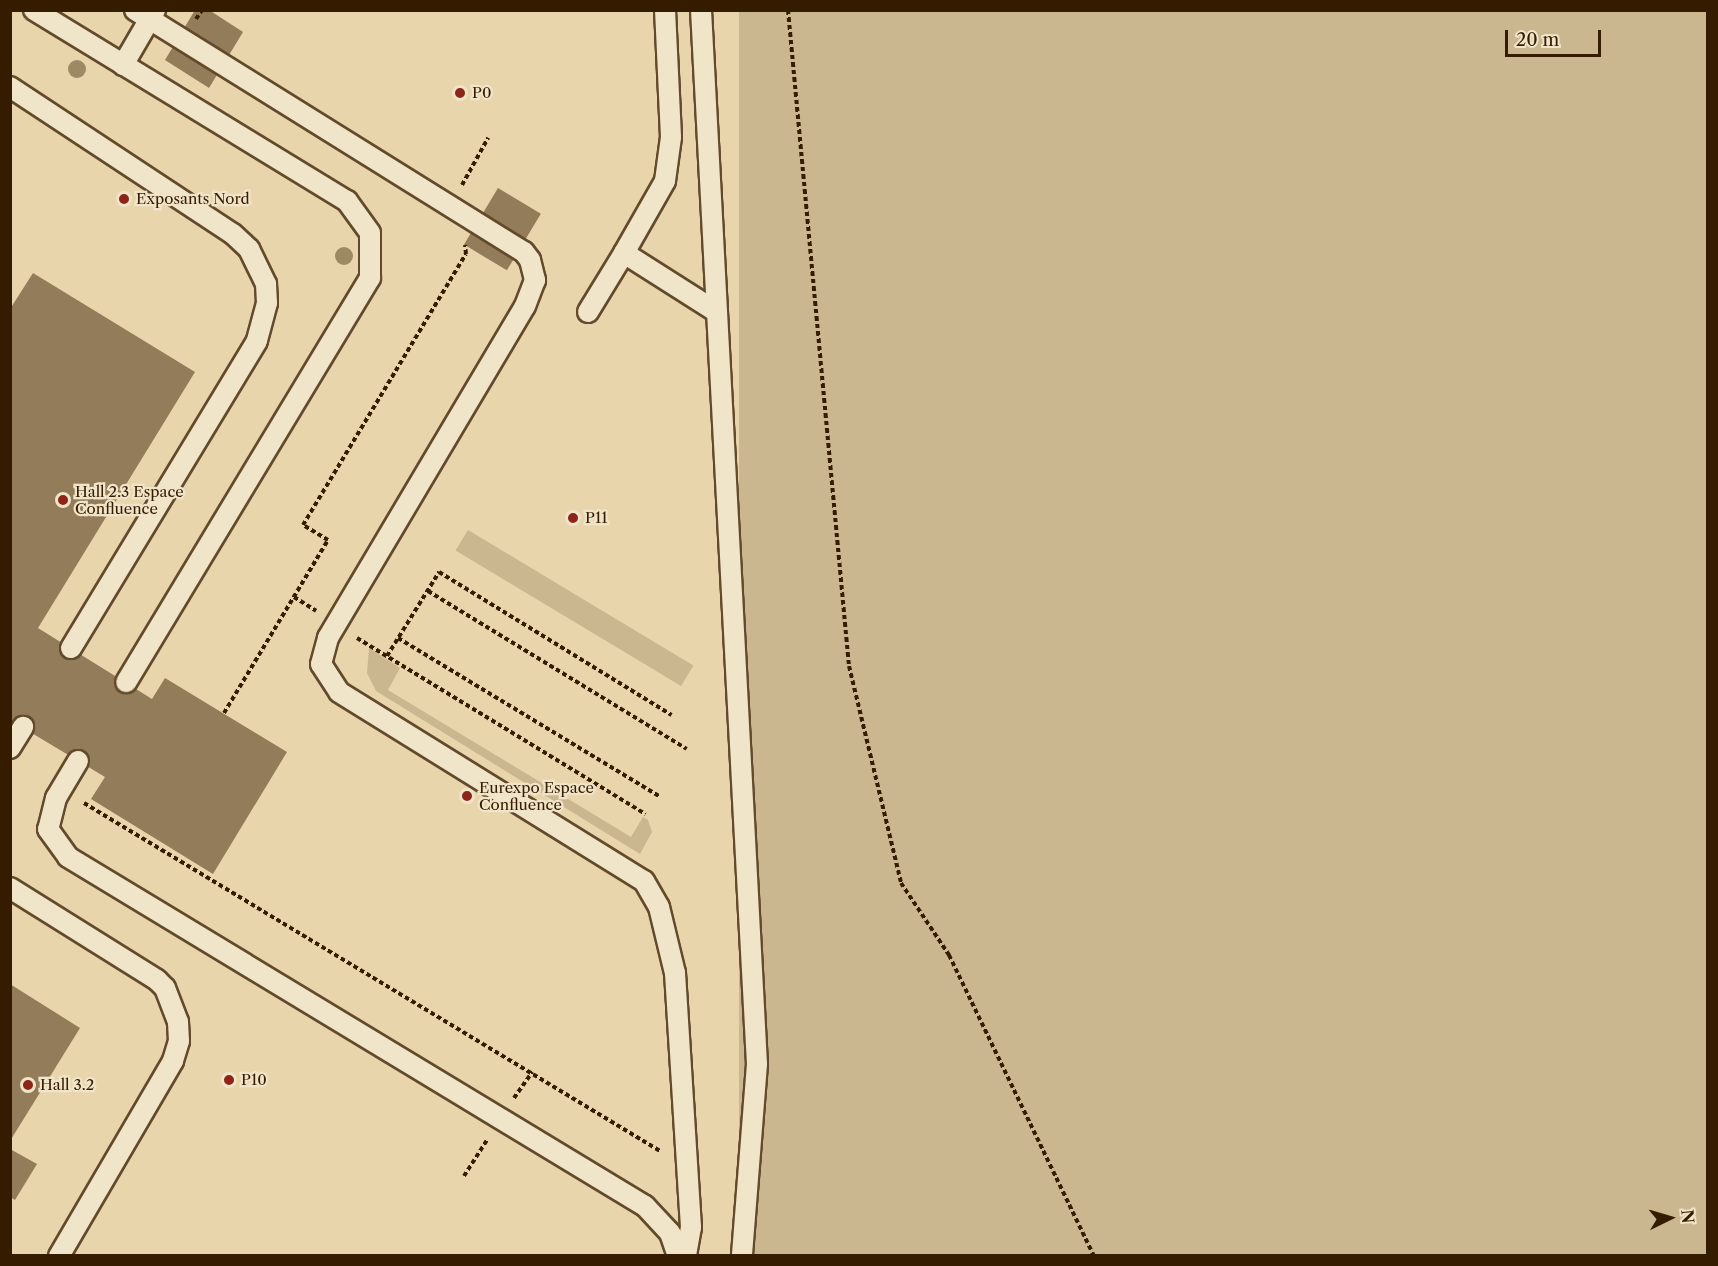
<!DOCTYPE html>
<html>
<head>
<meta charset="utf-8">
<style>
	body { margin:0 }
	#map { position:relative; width:1718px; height:1266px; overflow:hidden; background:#e8d5ac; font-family:"Libre Caslon Text",serif }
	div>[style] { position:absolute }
	.green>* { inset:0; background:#cab68f; transform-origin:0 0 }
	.building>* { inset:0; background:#927c59; transform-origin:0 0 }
	.path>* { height:4px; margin-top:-2px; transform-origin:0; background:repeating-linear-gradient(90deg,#351c00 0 4.5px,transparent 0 7.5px) }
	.roads { filter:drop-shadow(2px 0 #624a2b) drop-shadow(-2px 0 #624a2b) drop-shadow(0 2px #624a2b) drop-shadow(0 -2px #624a2b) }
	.service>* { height:20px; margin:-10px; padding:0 10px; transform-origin:10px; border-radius:10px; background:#f0e4c9 }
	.trees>* { width:18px; height:18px; margin:-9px; border-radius:50%; background:#9e8965 }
	.dots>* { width:16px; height:16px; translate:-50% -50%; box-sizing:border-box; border:3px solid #f0e4c9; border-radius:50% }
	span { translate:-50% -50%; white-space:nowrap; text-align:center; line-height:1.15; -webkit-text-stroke:4.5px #f0e4c9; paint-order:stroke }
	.poi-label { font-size:15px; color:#351c00 }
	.left { translate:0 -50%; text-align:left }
	.frame { position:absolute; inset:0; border:12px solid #351c00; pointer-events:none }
	.north { position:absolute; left:1640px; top:1188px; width:60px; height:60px; -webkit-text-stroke:4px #f0e4c9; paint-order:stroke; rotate:85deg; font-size:16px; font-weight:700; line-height:24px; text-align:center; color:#351c00 }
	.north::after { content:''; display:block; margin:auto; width:21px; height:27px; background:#351c00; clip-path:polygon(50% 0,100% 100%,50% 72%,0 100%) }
	.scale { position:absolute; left:1505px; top:30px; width:96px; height:27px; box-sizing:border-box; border:3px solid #351c00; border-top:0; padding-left:8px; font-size:18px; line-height:21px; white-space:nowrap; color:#351c00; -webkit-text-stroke:4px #f0e4c9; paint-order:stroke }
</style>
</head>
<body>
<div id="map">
	<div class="green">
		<div style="left:739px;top:11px;width:968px;height:1246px"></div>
		<div style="left:468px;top:530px;width:263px;height:24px;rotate:31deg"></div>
		<div style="clip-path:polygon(369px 648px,400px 668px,388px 690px,631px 837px,643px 817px,648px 820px,652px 832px,640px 854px,376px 691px,367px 673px)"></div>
	</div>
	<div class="building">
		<div style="clip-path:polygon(195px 10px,209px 10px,243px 32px,209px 88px,165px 60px)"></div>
		<div style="left:498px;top:188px;width:50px;height:66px;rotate:31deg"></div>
		<div style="clip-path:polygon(33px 273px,195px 372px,38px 628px,152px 699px,165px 678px,287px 752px,213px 874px,91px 799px,105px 777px,10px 720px,10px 309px)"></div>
		<div style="clip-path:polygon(10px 984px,80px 1028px,10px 1141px)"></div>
		<div style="clip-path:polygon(10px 1149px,37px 1164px,15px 1200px,10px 1197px)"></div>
	</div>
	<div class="path">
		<div style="left:788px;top:10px;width:659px;rotate:84.69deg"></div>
		<div style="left:849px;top:666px;width:223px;rotate:76.5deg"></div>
		<div style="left:901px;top:883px;width:87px;rotate:56.3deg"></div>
		<div style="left:949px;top:955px;width:334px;rotate:64.3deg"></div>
		<div style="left:196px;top:19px;width:11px;rotate:-56deg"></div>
		<div style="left:462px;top:185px;width:54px;rotate:-61deg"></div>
		<div style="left:428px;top:591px;width:303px;rotate:31.4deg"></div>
		<div style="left:294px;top:597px;width:26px;rotate:32deg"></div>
		<div style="left:357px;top:638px;width:338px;rotate:31.4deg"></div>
		<div style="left:398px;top:638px;width:305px;rotate:31.2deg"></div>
		<div style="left:387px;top:656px;width:99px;rotate:-58.2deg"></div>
		<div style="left:439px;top:572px;width:273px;rotate:31.6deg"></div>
		<div style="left:224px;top:713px;width:202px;rotate:-59deg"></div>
		<div style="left:328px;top:540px;width:29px;rotate:-149deg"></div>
		<div style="left:303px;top:525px;width:316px;rotate:-59deg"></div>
		<div style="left:466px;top:254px;width:9px;rotate:-96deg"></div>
		<div style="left:84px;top:803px;width:673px;rotate:31.14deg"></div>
		<div style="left:514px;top:1098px;width:32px;rotate:-55deg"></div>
		<div style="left:464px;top:1176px;width:43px;rotate:-57.4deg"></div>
	</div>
	<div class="roads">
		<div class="service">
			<div style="left:34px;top:10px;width:367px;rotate:31.4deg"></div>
			<div style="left:347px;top:201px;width:39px;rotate:54deg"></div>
			<div style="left:370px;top:233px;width:45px;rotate:90deg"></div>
			<div style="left:370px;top:278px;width:472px;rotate:121.1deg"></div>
			<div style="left:135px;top:10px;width:458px;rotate:31.9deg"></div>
			<div style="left:524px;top:252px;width:10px;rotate:53deg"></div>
			<div style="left:530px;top:260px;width:21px;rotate:76deg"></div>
			<div style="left:535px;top:280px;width:28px;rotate:111deg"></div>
			<div style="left:525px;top:306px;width:386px;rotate:120.7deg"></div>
			<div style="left:328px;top:638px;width:27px;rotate:105deg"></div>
			<div style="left:321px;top:664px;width:33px;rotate:57deg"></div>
			<div style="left:339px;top:692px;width:359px;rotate:31.8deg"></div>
			<div style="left:644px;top:881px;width:30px;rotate:60deg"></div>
			<div style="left:659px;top:907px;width:68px;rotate:76.4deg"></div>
			<div style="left:675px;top:973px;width:255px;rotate:86.4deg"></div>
			<div style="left:691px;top:1227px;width:29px;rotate:100deg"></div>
			<div style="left:701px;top:10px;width:1055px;rotate:86.96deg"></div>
			<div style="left:757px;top:1064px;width:193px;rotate:94.5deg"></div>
			<div style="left:123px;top:65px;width:64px;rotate:-59.8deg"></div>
			<div style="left:10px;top:87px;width:267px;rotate:33.4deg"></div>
			<div style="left:233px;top:234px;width:22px;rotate:43deg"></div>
			<div style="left:249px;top:249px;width:39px;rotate:64deg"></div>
			<div style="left:266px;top:284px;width:19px;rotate:87deg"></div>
			<div style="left:267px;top:303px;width:39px;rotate:105deg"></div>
			<div style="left:257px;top:341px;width:359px;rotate:121.2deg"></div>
			<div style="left:624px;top:253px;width:83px;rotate:-60.3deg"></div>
			<div style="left:665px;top:181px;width:44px;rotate:-82.2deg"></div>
			<div style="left:671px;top:137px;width:127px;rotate:-92.7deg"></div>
			<div style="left:588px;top:312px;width:69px;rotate:-58.6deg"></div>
			<div style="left:624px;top:253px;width:110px;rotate:32.4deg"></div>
			<div style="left:10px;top:748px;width:25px;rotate:-58deg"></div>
			<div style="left:78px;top:761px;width:43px;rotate:120.7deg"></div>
			<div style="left:56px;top:798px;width:32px;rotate:104deg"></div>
			<div style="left:48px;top:829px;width:34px;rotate:54deg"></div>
			<div style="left:68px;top:857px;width:674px;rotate:31.17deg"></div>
			<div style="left:645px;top:1206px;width:37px;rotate:47deg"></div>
			<div style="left:670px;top:1233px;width:24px;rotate:71deg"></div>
			<div style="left:10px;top:888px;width:173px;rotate:32deg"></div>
			<div style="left:157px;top:980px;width:11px;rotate:45deg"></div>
			<div style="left:165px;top:988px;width:36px;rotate:69deg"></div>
			<div style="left:178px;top:1022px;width:19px;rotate:87deg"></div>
			<div style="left:179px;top:1041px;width:21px;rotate:107deg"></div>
			<div style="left:173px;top:1061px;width:226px;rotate:120.3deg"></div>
		</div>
	</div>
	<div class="trees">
		<div style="left:77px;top:69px"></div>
		<div style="left:344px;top:256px"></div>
	</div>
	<div class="dots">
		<div style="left:460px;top:93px;background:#8f2418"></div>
		<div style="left:124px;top:199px;background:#8f2418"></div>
		<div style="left:63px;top:500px;background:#8f2418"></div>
		<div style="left:573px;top:518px;background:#8f2418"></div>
		<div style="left:467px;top:796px;background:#8f2418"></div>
		<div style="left:229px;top:1080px;background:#8f2418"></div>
		<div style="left:28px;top:1085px;background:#8f2418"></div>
	</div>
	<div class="poi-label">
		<span class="left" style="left:472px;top:93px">P0</span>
		<span class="left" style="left:136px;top:199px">Exposants Nord</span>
		<span class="left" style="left:75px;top:500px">Hall 2.3 Espace<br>Confluence</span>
		<span class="left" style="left:585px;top:518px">P11</span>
		<span class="left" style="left:479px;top:796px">Eurexpo Espace<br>Confluence</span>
		<span class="left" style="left:241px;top:1080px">P10</span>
		<span class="left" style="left:40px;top:1085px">Hall 3.2</span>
	</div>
	<div class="frame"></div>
	<div class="north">N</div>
	<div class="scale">20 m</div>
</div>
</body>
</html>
